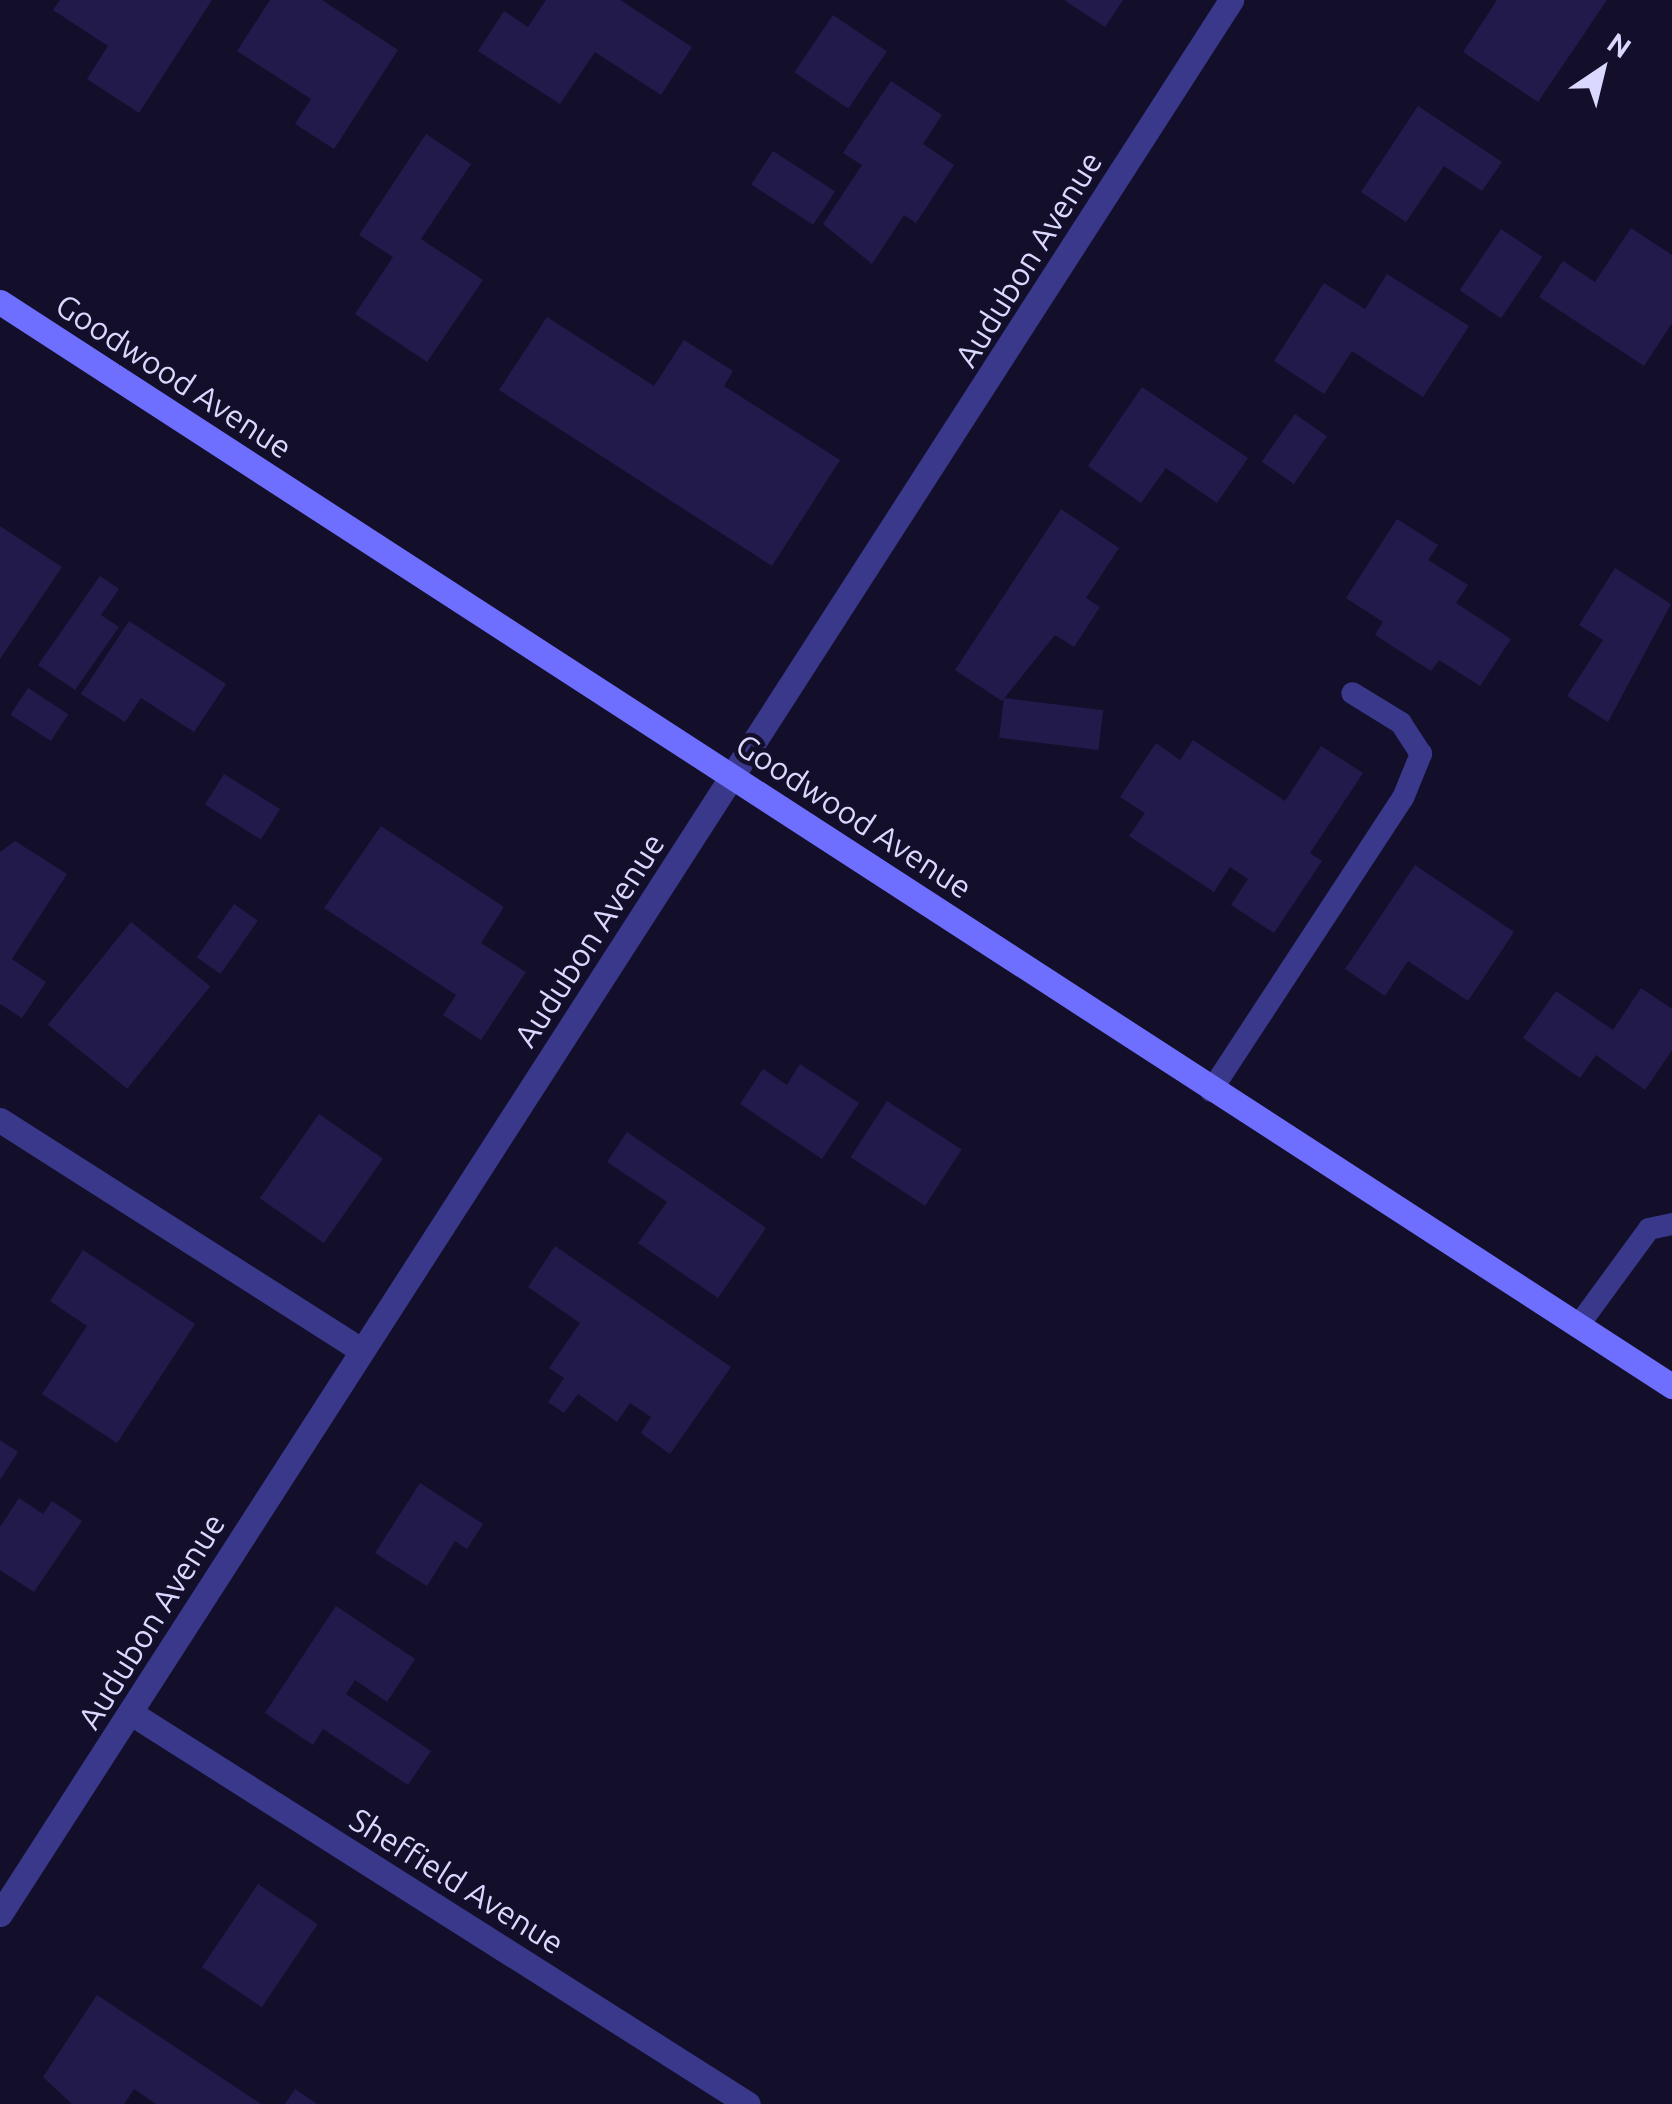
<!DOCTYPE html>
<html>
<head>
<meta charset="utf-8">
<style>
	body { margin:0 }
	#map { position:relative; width:1672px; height:2104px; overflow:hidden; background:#130f2a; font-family:Ubuntu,sans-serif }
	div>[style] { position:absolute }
	.building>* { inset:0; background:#231a4c; transform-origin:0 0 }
	.lane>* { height:22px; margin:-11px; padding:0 11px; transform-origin:11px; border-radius:11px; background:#39388b }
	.street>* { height:25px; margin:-12.5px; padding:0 12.5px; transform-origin:12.5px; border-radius:12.5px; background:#39388b }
	.secondary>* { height:25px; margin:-12.5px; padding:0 12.5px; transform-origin:12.5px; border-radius:12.5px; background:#6f6fff }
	span { translate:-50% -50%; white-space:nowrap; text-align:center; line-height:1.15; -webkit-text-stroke:9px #130f2a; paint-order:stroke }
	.street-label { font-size:32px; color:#dbd8ff }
	.north { position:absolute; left:1552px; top:20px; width:100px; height:100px; -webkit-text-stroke:8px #130f2a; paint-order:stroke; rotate:35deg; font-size:28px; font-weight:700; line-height:40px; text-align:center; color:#dbd8ff }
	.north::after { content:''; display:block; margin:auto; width:35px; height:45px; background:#dbd8ff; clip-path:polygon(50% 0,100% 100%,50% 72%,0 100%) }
</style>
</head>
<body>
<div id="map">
	<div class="building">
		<div style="clip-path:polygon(60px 0,212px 0,139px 113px,87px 79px,108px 46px,53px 10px)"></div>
		<div style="clip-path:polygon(270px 0,322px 0,398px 50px,334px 149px,295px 124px,311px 99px,237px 51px)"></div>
		<div style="clip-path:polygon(546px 0,620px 0,692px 47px,661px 95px,595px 52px,560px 104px,478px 51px,504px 11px,528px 27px)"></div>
		<div style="clip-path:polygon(1064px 0,1123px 0,1105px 27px)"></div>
		<div style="clip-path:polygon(1497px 0,1607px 0,1538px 102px,1463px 52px)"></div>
		<div style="left:833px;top:15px;width:65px;height:69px;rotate:34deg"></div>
		<div style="clip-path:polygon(891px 81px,942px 115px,923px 144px,954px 165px,916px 223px,904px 215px,872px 264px,823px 224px,862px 165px,843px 153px)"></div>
		<div style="clip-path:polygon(1418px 106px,1502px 162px,1482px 191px,1444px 166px,1406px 222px,1361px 192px)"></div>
		<div style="clip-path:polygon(426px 134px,471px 164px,421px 239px,483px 280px,427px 362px,355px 314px,393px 257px,359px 235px)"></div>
		<div style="left:773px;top:151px;width:74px;height:40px;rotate:33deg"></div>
		<div style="clip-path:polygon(1631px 228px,1672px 255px,1672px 323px,1644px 366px,1539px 297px,1563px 261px,1595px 282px)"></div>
		<div style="left:1501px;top:229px;width:50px;height:74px;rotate:34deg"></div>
		<div style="clip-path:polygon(1387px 274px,1469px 326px,1423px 397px,1352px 351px,1324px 394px,1274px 361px,1324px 283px,1365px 309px)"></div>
		<div style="clip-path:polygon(547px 317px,654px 386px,684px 340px,733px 371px,724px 386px,840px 460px,772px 566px,499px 390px)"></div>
		<div style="clip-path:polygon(1142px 387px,1248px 458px,1217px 503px,1166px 468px,1141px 503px,1088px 466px)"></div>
		<div style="left:1295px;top:414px;width:39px;height:58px;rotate:35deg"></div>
		<div style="clip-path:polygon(1061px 509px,1119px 548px,1086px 598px,1100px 607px,1074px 647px,1055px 635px,1002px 701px,955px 670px)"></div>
		<div style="clip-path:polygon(1397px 519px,1438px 545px,1428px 560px,1468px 585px,1456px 603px,1511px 639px,1480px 686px,1439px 660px,1431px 671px,1375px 635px,1383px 622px,1346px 598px)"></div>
		<div style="clip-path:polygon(0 526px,62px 567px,0 659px)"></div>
		<div style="clip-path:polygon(1615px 568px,1671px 604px,1608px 722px,1567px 696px,1603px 640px,1579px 625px)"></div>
		<div style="clip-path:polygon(100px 576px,119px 589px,101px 615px,119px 627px,75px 690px,38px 665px)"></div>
		<div style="clip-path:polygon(129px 621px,226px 684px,194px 732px,141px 698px,125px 722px,81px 694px)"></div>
		<div style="left:28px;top:688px;width:48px;height:32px;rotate:33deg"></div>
		<div style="left:1004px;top:698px;width:100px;height:40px;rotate:7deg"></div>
		<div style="clip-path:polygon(1193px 740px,1285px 801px,1321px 746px,1363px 773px,1310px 853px,1322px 861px,1274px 933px,1231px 905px,1248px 879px,1230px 867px,1214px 892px,1129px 836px,1145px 813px,1120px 797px,1156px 743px,1180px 760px)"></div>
		<div style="left:224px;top:774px;width:66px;height:36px;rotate:32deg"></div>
		<div style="clip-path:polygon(381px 826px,504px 907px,481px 943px,526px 972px,481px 1040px,443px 1015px,456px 995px,324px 908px)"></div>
		<div style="clip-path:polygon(15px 841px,67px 874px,12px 959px,46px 982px,22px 1018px,0 1004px,0 852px)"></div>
		<div style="clip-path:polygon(1415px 865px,1514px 932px,1468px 1001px,1408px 961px,1385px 996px,1345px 969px)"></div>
		<div style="left:234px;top:904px;width:29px;height:65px;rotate:35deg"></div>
		<div style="left:131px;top:922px;width:102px;height:132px;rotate:39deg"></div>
		<div style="clip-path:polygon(1641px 988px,1672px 1009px,1672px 1050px,1645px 1090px,1596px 1055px,1580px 1078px,1523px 1038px,1556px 991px,1613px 1030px)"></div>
		<div style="clip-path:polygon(800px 1064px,859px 1103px,822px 1159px,740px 1104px,763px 1069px,787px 1085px)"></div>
		<div style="left:887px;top:1101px;width:89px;height:67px;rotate:33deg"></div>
		<div style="left:319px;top:1114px;width:78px;height:103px;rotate:35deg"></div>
		<div style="clip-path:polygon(627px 1132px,766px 1228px,718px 1298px,638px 1243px,667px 1202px,607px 1162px)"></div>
		<div style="clip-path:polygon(555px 1246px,731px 1367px,670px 1454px,641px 1433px,651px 1417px,630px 1403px,617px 1422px,578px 1394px,564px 1413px,548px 1402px,564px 1378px,549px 1368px,580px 1323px,528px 1287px)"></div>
		<div style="clip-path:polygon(83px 1250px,195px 1324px,117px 1443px,42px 1394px,87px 1326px,50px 1301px)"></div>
		<div style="clip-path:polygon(0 1440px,18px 1452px,0 1480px)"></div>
		<div style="clip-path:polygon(420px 1483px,483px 1524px,467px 1549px,455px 1541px,427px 1586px,375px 1553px)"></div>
		<div style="clip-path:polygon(19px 1498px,43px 1514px,52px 1501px,82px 1521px,34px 1592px,0 1570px,0 1527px)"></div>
		<div style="clip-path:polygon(336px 1606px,415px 1659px,387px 1702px,355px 1680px,346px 1694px,431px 1751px,408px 1785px,323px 1729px,313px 1745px,265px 1713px)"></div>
		<div style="left:258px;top:1884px;width:72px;height:100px;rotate:34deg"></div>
		<div style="clip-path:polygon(97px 1995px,261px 2104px,156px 2104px,134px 2089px,124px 2104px,72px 2104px,43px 2077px)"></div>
		<div style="clip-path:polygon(295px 2089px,317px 2104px,285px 2104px)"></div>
	</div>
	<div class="lane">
		<div style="left:1211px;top:1091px;width:350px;rotate:-56.8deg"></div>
		<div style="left:1403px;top:798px;width:48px;rotate:-67.8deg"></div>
		<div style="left:1421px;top:754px;width:37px;rotate:-123deg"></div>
		<div style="left:1401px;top:723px;width:57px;rotate:-148.5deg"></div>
		<div style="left:1578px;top:1326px;width:120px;rotate:-53.8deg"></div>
		<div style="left:1649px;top:1229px;width:24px;rotate:-12deg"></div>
	</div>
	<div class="street">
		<div style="left:0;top:1120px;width:428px;rotate:32.5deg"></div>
		<div style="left:131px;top:1713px;width:730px;rotate:32.36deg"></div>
		<div style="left:0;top:1914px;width:2276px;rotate:-57.25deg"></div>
	</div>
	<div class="secondary">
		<div style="left:0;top:302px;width:1993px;rotate:32.96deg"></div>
	</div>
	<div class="street-label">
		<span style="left:1028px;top:259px;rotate:-58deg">Audubon Avenue</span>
		<span style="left:174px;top:376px;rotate:33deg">Goodwood Avenue</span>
		<span style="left:854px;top:816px;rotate:33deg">Goodwood Avenue</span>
		<span style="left:589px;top:940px;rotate:-57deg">Audubon Avenue</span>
		<span style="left:151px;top:1621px;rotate:-58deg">Audubon Avenue</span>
		<span style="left:457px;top:1881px;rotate:32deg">Sheffield Avenue</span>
	</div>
	<div class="north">N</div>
</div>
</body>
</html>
